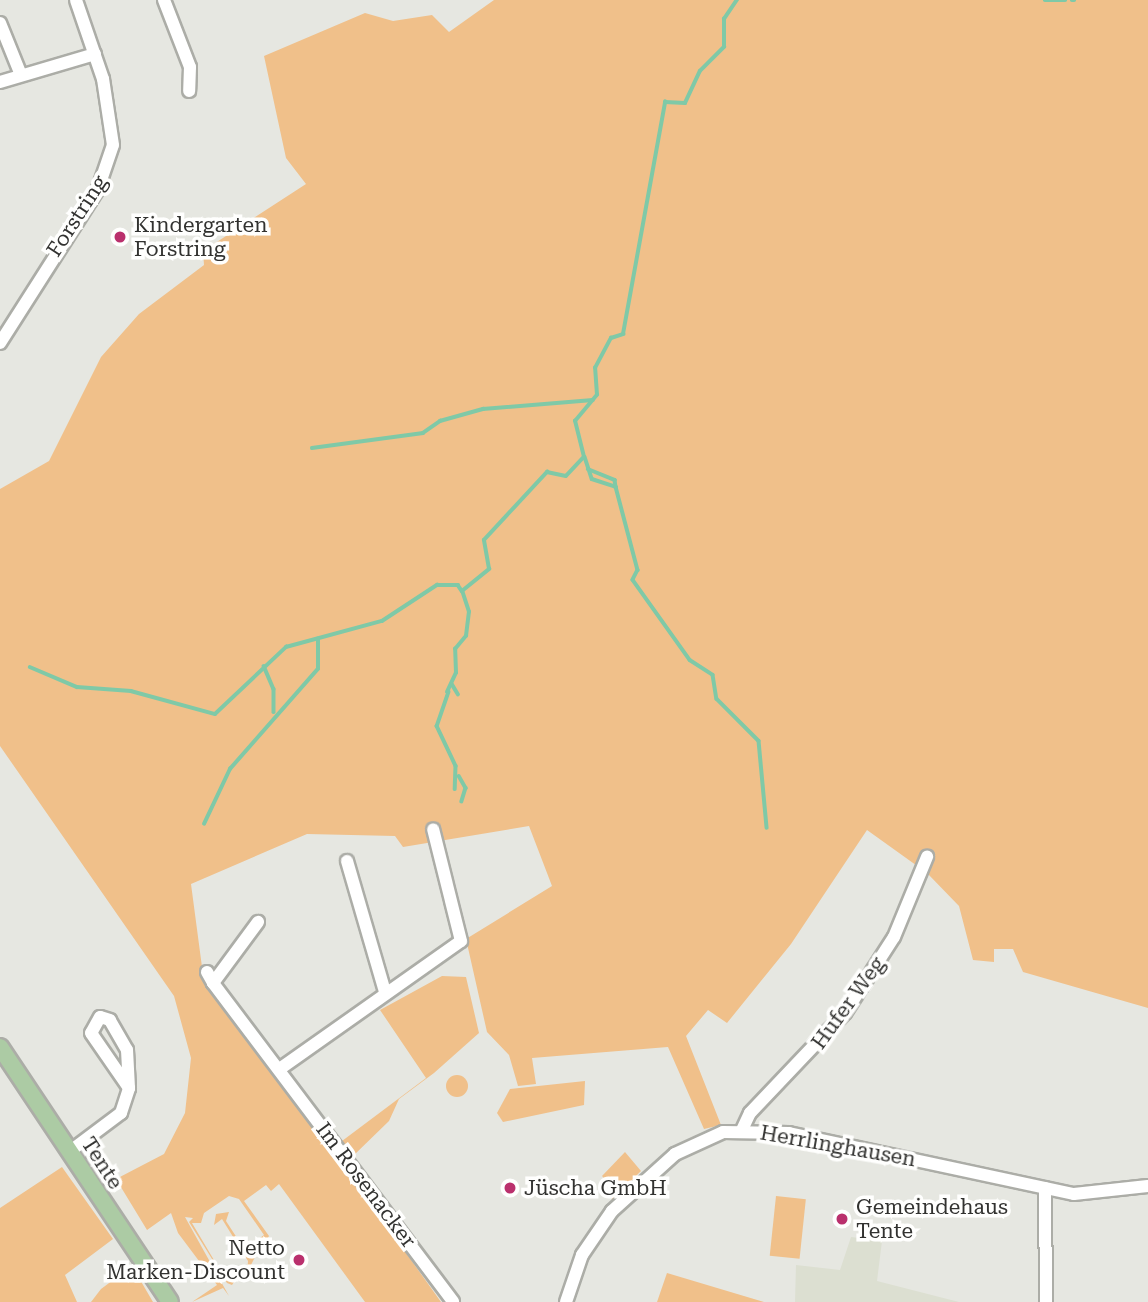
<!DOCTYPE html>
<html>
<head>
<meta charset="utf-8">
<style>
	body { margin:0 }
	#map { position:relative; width:1148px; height:1302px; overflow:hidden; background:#e6e7e1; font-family:"Roboto Serif",serif }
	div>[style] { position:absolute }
	.built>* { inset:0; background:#dcdfd1 }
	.green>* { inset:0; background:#f0c08a; transform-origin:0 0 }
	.round { border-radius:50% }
	.stream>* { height:3.5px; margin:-1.75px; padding:0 1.75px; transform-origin:1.75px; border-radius:1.75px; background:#7fc9a7 }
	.roads { filter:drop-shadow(2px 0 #acada7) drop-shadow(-2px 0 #acada7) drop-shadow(0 2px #acada7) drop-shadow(0 -2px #acada7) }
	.minor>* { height:12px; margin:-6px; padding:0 6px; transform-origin:6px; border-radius:6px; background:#fff }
	.major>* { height:16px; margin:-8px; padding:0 8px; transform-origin:8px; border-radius:8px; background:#accba4 }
	.dots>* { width:19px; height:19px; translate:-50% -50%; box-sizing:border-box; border:4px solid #fffffe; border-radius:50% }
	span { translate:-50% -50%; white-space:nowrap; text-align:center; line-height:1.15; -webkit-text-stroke:7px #fffffe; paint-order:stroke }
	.street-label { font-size:21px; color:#323230 }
	.poi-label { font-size:21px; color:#323230 }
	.left { translate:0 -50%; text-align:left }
	.right { translate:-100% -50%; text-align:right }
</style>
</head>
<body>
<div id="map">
	<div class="built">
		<div style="clip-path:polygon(851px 1237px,882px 1241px,877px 1281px,959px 1302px,795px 1302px,796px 1265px,840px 1270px)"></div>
	</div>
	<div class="green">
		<div style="clip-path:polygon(494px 0,1148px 0,1148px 1008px,1023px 972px,1013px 949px,994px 949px,994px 962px,973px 960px,959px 906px,927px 873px,867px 830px,791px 944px,727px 1023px,708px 1010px,686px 1036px,721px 1125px,704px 1129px,668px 1047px,532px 1058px,536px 1084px,518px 1086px,509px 1055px,487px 1032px,466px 939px,552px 886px,529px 826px,403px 847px,395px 836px,307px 834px,191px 884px,202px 967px,441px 1302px,365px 1302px,279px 1184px,271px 1191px,266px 1185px,244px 1201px,269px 1236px,263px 1246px,256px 1241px,264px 1235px,239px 1199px,229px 1196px,204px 1213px,201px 1223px,192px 1223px,224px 1277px,236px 1279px,232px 1285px,227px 1283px,189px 1222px,193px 1218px,185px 1217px,229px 1296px,223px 1288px,192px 1302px,217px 1285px,178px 1233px,171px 1213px,147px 1230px,116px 1179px,164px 1154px,185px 1113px,191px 1058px,174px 996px,0 746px,0 489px,49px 461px,101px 357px,139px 314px,204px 265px,203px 251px,306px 184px,286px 158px,264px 56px,365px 13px,393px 21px,432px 15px,449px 32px)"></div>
		<div style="clip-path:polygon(442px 976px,466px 977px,479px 1033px,434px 1073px,399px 1099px,389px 1121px,352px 1157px,342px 1141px,426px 1078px,380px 1010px)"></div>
		<div class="round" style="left:446px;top:1075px;width:22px;height:22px"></div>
		<div style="clip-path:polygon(585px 1081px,584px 1105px,503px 1122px,497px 1113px,510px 1089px)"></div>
		<div style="clip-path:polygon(625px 1152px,641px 1171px,611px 1201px,616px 1191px,602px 1176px)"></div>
		<div style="clip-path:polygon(62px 1167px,113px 1239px,65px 1275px,77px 1302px,0 1302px,0 1208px)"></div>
		<div style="left:776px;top:1196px;width:30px;height:60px;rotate:6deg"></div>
		<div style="clip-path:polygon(229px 1212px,226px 1221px,250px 1258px,256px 1255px,247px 1273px,248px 1261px,222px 1219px,214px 1225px,216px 1214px)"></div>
		<div style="clip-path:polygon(132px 1266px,153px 1302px,91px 1302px,101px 1289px)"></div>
		<div style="clip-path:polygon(667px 1273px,764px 1302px,657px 1302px)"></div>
	</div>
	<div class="stream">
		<div style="left:1045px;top:0;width:20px"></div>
		<div style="left:1072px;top:0;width:2px"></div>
		<div style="left:312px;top:448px;width:112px;rotate:-7.7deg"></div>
		<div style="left:423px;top:433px;width:21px;rotate:-35deg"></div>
		<div style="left:440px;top:421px;width:45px;rotate:-15.6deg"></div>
		<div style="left:483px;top:409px;width:110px;rotate:-4.7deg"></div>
		<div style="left:585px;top:457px;width:23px;rotate:72deg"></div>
		<div style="left:592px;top:479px;width:25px;rotate:18deg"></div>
		<div style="left:616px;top:487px;width:86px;rotate:75.2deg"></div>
		<div style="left:638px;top:570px;width:11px;rotate:117deg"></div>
		<div style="left:633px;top:580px;width:98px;rotate:54.5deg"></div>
		<div style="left:690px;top:660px;width:27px;rotate:33deg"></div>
		<div style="left:713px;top:675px;width:24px;rotate:81deg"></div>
		<div style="left:717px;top:699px;width:59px;rotate:45deg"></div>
		<div style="left:759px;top:741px;width:87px;rotate:84.7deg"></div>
		<div style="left:588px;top:469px;width:29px;rotate:22deg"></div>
		<div style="left:615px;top:480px;width:7px;rotate:82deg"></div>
		<div style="left:264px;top:666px;width:25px;rotate:67deg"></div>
		<div style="left:274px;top:689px;width:23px;rotate:90deg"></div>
		<div style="left:30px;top:667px;width:51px;rotate:23.1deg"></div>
		<div style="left:77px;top:687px;width:54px;rotate:4.2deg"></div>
		<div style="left:131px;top:691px;width:87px;rotate:15.3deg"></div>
		<div style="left:215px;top:714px;width:98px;rotate:-43.3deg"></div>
		<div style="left:286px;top:647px;width:99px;rotate:-15.2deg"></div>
		<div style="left:382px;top:621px;width:66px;rotate:-33.2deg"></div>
		<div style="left:437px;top:585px;width:21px"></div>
		<div style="left:458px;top:585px;width:7px;rotate:56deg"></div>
		<div style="left:452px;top:684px;width:12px;rotate:59deg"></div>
		<div style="left:447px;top:692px;width:21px;rotate:-65deg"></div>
		<div style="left:456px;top:673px;width:24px;rotate:-92deg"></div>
		<div style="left:455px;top:649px;width:17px;rotate:-50deg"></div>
		<div style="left:466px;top:636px;width:24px;rotate:-83deg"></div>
		<div style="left:469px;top:612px;width:22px;rotate:-108deg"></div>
		<div style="left:462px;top:591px;width:35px;rotate:-39deg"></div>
		<div style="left:489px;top:569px;width:29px;rotate:-100deg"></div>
		<div style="left:484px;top:540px;width:93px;rotate:-47.2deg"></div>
		<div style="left:547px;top:472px;width:19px;rotate:12deg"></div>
		<div style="left:566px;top:476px;width:26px;rotate:-47deg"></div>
		<div style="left:584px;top:457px;width:37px;rotate:-104deg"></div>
		<div style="left:575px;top:421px;width:34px;rotate:-50deg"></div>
		<div style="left:597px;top:395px;width:27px;rotate:-94deg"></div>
		<div style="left:595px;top:368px;width:34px;rotate:-62deg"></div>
		<div style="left:611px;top:338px;width:13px;rotate:-18deg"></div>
		<div style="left:623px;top:334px;width:236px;rotate:-79.7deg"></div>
		<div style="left:665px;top:102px;width:20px;rotate:3deg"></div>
		<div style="left:685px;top:103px;width:35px;rotate:-65deg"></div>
		<div style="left:700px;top:71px;width:34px;rotate:-45deg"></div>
		<div style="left:724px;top:47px;width:28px;rotate:-90deg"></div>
		<div style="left:724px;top:19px;width:23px;rotate:-56deg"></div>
		<div style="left:449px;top:692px;width:36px;rotate:109deg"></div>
		<div style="left:437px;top:726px;width:44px;rotate:64.6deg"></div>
		<div style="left:456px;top:766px;width:23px;rotate:92deg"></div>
		<div style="left:459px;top:776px;width:14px;rotate:60deg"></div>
		<div style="left:466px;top:788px;width:14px;rotate:107deg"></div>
		<div style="left:204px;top:824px;width:61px;rotate:-64.7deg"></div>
		<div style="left:230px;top:769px;width:133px;rotate:-48.7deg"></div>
		<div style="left:318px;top:669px;width:30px;rotate:-90deg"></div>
	</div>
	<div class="roads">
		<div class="minor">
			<div style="left:164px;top:0;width:72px;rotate:68.8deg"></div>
			<div style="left:190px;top:67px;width:24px;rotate:92deg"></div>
			<div style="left:0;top:23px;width:56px;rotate:68deg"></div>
			<div style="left:0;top:82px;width:99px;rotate:-16.4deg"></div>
			<div style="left:0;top:343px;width:183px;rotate:-57.5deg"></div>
			<div style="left:98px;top:189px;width:46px;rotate:-71.2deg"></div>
			<div style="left:113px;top:145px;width:67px;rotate:-98.6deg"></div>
			<div style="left:103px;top:79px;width:83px;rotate:-108.9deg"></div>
			<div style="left:347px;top:861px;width:136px;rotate:73.8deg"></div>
			<div style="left:207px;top:972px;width:13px;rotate:61deg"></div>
			<div style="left:213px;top:983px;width:76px;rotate:-53.6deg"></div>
			<div style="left:213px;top:983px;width:399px;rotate:53deg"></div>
			<div style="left:281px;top:1068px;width:220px;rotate:-35.2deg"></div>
			<div style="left:461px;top:941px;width:115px;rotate:-104deg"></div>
			<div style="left:742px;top:1130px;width:19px;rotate:-65deg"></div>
			<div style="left:750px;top:1113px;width:138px;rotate:-46.5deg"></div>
			<div style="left:845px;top:1013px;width:90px;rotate:-57.2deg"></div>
			<div style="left:894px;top:937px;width:87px;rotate:-67.6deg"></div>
			<div style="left:69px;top:1152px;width:65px;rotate:-36.9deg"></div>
			<div style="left:121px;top:1113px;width:26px;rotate:-72deg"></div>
			<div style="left:129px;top:1088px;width:38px;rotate:-93deg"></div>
			<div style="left:127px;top:1050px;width:34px;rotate:-120deg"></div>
			<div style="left:110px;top:1020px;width:10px;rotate:-163deg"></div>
			<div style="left:100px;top:1017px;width:18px;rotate:119deg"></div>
			<div style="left:91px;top:1033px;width:67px;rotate:55.4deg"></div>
			<div style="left:1045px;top:1188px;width:114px;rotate:89.5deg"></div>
			<div style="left:566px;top:1302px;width:50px;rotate:-71.2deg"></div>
			<div style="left:582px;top:1255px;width:53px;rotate:-55.7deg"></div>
			<div style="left:612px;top:1211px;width:85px;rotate:-42.1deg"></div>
			<div style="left:675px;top:1154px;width:53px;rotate:-24.6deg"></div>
			<div style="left:723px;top:1132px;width:66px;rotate:0.9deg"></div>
			<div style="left:789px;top:1133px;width:291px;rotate:12.1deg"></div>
			<div style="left:1074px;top:1194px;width:74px;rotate:-6.2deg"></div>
		</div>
		<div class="major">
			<div style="left:0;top:1047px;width:306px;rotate:56.3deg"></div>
		</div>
	</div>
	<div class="dots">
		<div style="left:120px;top:237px;background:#ba306d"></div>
		<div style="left:510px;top:1188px;background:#ba306d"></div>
		<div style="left:842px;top:1219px;background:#ba306d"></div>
		<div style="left:299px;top:1260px;background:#ba306d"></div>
	</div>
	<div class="street-label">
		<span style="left:77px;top:216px;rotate:-57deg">Forstring</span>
		<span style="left:848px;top:1003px;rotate:-54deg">Hufer Weg</span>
		<span style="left:838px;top:1146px;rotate:10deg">Herrlinghausen</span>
		<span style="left:102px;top:1163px;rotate:57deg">Tente</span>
		<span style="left:366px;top:1185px;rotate:53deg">Im Rosenacker</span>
	</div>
	<div class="poi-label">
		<span class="left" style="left:134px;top:237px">Kindergarten<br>Forstring</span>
		<span class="left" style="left:524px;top:1188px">Jüscha GmbH</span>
		<span class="left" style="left:856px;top:1219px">Gemeindehaus<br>Tente</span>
		<span class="right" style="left:285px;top:1260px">Netto<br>Marken-Discount</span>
	</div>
</div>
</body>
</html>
